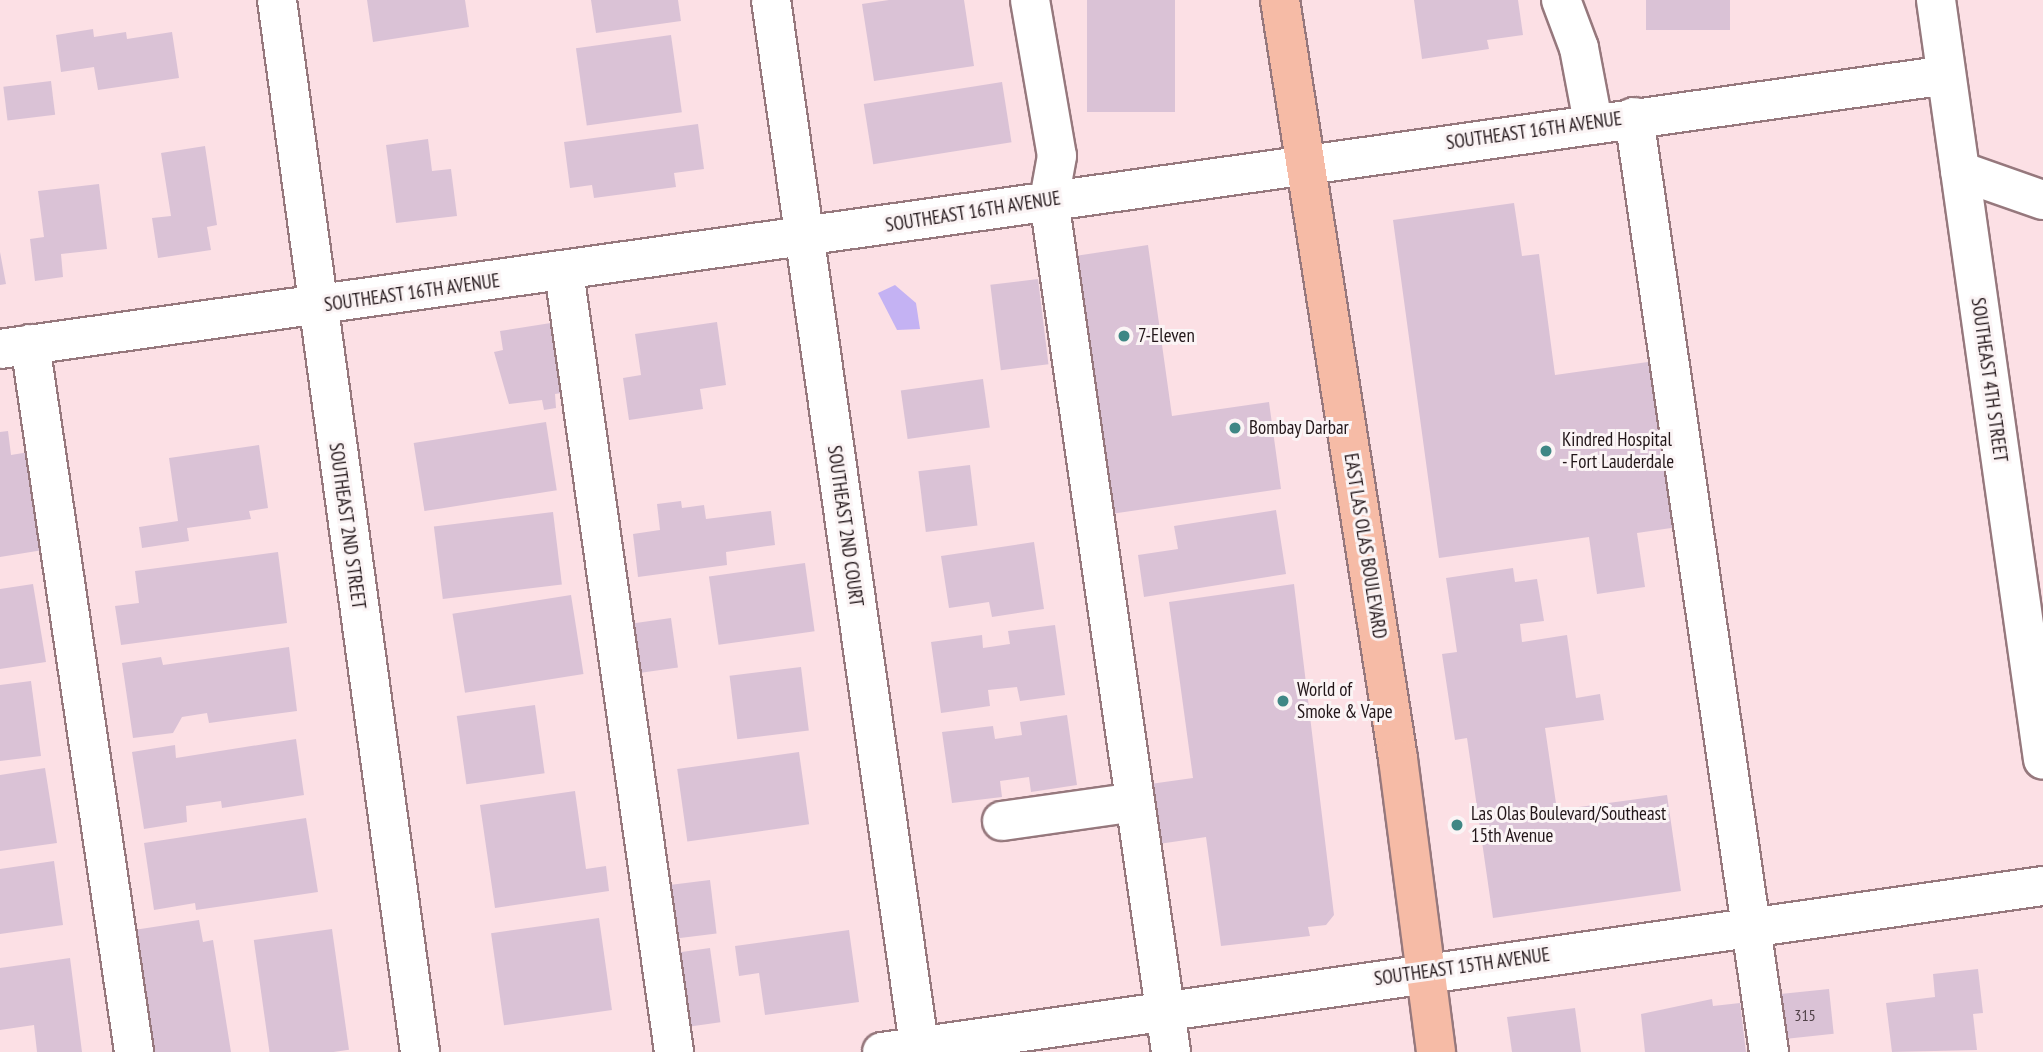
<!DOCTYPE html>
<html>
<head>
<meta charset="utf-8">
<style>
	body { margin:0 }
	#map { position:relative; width:2043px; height:1052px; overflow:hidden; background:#fce0e5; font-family:"PT Sans Narrow",sans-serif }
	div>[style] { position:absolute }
	.water>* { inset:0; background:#c4b2f3 }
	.building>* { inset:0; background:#dac2d6; transform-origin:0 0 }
	.roads { filter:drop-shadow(2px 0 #96787d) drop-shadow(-2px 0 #96787d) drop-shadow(0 2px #96787d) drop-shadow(0 -2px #96787d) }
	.minor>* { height:38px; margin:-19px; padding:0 19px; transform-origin:19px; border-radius:19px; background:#fff }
	.major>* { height:38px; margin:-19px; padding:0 19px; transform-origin:19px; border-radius:19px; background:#f6bba6 }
	.dots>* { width:19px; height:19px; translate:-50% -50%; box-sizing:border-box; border:4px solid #fbf4f5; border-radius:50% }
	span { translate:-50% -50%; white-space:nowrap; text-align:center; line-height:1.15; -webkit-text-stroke:6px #fbf4f5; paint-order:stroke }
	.number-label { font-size:16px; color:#504148 }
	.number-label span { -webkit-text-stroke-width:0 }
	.street-label { font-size:19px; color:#221619 }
	.poi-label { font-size:19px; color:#221619 }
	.left { translate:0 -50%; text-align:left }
</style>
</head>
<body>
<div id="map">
	<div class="water">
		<div style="clip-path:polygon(895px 285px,916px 303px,920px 329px,897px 330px,878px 293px)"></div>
	</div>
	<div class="building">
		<div style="clip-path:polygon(367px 0,465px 0,469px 27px,373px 42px)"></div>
		<div style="clip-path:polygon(591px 0,678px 0,681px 21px,596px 33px)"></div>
		<div style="clip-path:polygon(889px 0,964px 0,974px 66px,874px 81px,862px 4px)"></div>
		<div style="left:1087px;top:0;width:88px;height:112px"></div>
		<div style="clip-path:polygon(1414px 0,1518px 0,1523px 35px,1487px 40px,1489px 49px,1422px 59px)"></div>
		<div style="left:1646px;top:0;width:84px;height:30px"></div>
		<div style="clip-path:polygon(93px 29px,94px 37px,126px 32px,127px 39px,172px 32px,179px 78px,98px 90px,94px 67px,61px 72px,56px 35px)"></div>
		<div style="left:671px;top:35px;width:78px;height:96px;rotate:82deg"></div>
		<div style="left:51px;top:81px;width:34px;height:48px;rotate:83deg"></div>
		<div style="left:1002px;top:82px;width:61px;height:140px;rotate:81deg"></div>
		<div style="clip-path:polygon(698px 124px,704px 169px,674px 173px,676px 187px,594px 198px,592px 185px,570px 188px,564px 142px)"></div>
		<div style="clip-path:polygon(428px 139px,432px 171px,451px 169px,457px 216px,396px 223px,386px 145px)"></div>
		<div style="clip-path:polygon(205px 146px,217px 225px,207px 227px,211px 250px,158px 258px,152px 218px,171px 216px,161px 153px)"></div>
		<div style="clip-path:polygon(99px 184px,107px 249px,61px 254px,63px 277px,35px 281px,30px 239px,44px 237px,38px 191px)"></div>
		<div style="clip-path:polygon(1514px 203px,1522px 256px,1539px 254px,1555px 375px,1655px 361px,1678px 527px,1637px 533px,1645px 587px,1597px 594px,1589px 537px,1439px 558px,1393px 220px)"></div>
		<div style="clip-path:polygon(1148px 245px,1172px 416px,1269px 402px,1281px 489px,1104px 515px,1075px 256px)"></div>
		<div style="clip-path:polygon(0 252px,6px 284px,0 285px)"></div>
		<div style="left:1038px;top:279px;width:86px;height:48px;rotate:83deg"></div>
		<div style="clip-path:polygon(557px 322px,568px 392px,555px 394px,556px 408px,544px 410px,542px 400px,509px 404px,494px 352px,503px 350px,500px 331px)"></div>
		<div style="clip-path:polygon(717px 322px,726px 385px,700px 389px,703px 409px,629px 420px,623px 378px,641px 375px,635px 334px)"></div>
		<div style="left:983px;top:379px;width:49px;height:83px;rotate:82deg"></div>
		<div style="left:546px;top:422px;width:69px;height:134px;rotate:81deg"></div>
		<div style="clip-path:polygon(8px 431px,11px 455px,29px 452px,43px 550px,0 557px,0 432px)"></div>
		<div style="clip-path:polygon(259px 445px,268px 508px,249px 511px,251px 519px,187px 528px,189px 541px,142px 548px,139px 527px,178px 521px,169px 458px)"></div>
		<div style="left:970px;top:465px;width:61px;height:52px;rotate:83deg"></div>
		<div style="clip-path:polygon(681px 501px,682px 508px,704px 505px,706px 519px,771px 511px,775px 545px,726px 552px,727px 565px,638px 577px,633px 534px,660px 530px,657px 504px)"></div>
		<div style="clip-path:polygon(1276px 510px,1286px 574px,1144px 597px,1138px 555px,1178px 549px,1174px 526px)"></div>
		<div style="left:553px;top:512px;width:73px;height:120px;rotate:83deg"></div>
		<div style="clip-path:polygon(1034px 542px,1044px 609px,992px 617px,989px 602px,949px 608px,941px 556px)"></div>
		<div style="clip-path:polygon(278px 552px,287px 623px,121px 645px,115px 606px,139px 603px,135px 571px)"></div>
		<div style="left:805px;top:563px;width:69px;height:97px;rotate:82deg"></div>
		<div style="clip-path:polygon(1513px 568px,1515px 582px,1537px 579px,1544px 621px,1520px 624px,1522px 642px,1567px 635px,1576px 698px,1600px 694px,1604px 720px,1545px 728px,1557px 810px,1667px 795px,1681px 891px,1493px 918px,1467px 738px,1455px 740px,1442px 654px,1457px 652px,1446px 578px)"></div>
		<div style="clip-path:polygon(33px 584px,46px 662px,0 669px,0 589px)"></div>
		<div style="clip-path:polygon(1294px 584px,1334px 915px,1326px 925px,1308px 927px,1310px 936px,1221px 946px,1206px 837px,1152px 845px,1143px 785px,1193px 778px,1169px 602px)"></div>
		<div style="left:571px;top:595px;width:80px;height:120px;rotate:81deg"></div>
		<div style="left:671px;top:618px;width:50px;height:48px;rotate:82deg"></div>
		<div style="clip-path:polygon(1055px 625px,1065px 695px,1020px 701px,1017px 687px,988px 690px,990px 706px,941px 713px,931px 642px,982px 635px,983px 648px,1010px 644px,1008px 631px)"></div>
		<div style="clip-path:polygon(289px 647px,297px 711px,209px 723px,207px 713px,182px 717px,173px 733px,133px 738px,122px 663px,161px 657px,163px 665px)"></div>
		<div style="left:801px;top:667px;width:64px;height:72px;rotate:83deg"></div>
		<div style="clip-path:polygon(31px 681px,41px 756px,0 761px,0 685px)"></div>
		<div style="left:535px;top:705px;width:69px;height:79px;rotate:82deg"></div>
		<div style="clip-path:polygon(1067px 715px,1077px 785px,1031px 792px,1029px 777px,1000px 781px,1002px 797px,952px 803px,942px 732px,993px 726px,995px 739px,1022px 735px,1020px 722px)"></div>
		<div style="clip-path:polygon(296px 739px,304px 795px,222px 808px,221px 801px,186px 806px,187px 822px,144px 829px,132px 752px,175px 745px,176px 758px)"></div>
		<div style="left:799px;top:752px;width:73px;height:123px;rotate:82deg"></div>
		<div style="clip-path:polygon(45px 768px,57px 843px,0 851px,0 775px)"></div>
		<div style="clip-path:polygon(575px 791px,586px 869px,606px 866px,609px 891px,495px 908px,480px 805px)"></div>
		<div style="clip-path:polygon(306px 818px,318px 892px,196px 910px,195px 903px,154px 910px,144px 843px)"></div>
		<div style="clip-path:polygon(54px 861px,63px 925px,0 934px,0 869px)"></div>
		<div style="left:710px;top:880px;width:54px;height:47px;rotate:83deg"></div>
		<div style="left:599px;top:918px;width:93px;height:109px;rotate:82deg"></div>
		<div style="clip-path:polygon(199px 920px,203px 942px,213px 940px,231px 1052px,147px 1052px,134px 930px)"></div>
		<div style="left:332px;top:929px;width:122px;height:79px;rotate:82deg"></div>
		<div style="clip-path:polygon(849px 930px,859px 1002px,765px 1015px,759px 973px,739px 976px,735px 946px)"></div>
		<div style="left:710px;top:948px;width:75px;height:36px;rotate:82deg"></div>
		<div style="clip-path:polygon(70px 958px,82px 1052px,37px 1052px,34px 1025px,0 1030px,0 968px)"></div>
		<div style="clip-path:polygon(1978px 969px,1983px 1013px,1973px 1014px,1977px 1050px,1892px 1052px,1886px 1003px,1935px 997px,1933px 974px)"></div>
		<div style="left:1829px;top:989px;width:45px;height:54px;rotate:84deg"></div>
		<div style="clip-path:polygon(1712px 999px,1713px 1006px,1740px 1003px,1746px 1052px,1645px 1052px,1641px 1014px)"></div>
		<div style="clip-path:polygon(1575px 1008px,1581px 1052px,1512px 1052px,1507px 1017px)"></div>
	</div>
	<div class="roads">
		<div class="minor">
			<div style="left:277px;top:0;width:1062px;rotate:82.26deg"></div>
			<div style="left:771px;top:0;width:1062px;rotate:81.94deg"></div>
			<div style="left:1030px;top:0;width:158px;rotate:80.2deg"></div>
			<div style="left:1057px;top:156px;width:45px;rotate:100.3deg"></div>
			<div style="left:1049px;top:200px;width:861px;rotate:81.85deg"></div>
			<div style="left:1561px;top:0;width:51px;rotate:69.4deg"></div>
			<div style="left:1579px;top:48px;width:75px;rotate:79.3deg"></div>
			<div style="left:1936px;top:0;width:767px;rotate:81.98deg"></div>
			<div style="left:1634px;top:117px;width:945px;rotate:81.78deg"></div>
			<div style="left:1960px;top:171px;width:88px;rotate:19.3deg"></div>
			<div style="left:564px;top:272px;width:788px;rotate:81.97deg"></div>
			<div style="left:30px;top:344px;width:716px;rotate:81.64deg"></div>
			<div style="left:0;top:349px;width:1965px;rotate:-8.01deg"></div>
			<div style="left:1002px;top:821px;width:134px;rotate:-8.1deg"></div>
			<div style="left:882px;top:1052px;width:1173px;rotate:-8.14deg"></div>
		</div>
		<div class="major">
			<div style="left:1280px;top:0;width:768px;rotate:81.16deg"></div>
			<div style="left:1398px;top:759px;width:295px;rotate:82.6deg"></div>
		</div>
	</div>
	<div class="dots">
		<div style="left:1124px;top:336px;background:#3f8785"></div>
		<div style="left:1235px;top:428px;background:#3f8785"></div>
		<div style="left:1546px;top:451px;background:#3f8785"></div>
		<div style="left:1283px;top:701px;background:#3f8785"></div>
		<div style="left:1457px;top:825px;background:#3f8785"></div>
	</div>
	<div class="number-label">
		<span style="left:1805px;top:1015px">315</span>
	</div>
	<div class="street-label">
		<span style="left:1534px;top:131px;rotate:-8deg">SOUTHEAST 16TH AVENUE</span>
		<span style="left:973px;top:212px;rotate:-9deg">SOUTHEAST 16TH AVENUE</span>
		<span style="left:412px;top:293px;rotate:-8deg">SOUTHEAST 16TH AVENUE</span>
		<span style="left:1989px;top:380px;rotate:82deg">SOUTHEAST 4TH STREET</span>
		<span style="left:347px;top:526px;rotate:82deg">SOUTHEAST 2ND STREET</span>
		<span style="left:845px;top:526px;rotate:82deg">SOUTHEAST 2ND COURT</span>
		<span style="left:1365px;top:546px;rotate:81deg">EAST LAS OLAS BOULEVARD</span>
		<span style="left:1462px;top:967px;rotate:-8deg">SOUTHEAST 15TH AVENUE</span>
	</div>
	<div class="poi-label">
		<span class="left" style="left:1138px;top:336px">7-Eleven</span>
		<span class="left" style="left:1249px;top:428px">Bombay Darbar</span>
		<span class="left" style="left:1562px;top:451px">Kindred Hospital<br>- Fort Lauderdale</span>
		<span class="left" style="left:1297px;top:701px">World of<br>Smoke &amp; Vape</span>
		<span class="left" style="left:1471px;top:825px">Las Olas Boulevard/Southeast<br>15th Avenue</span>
	</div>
</div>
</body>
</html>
